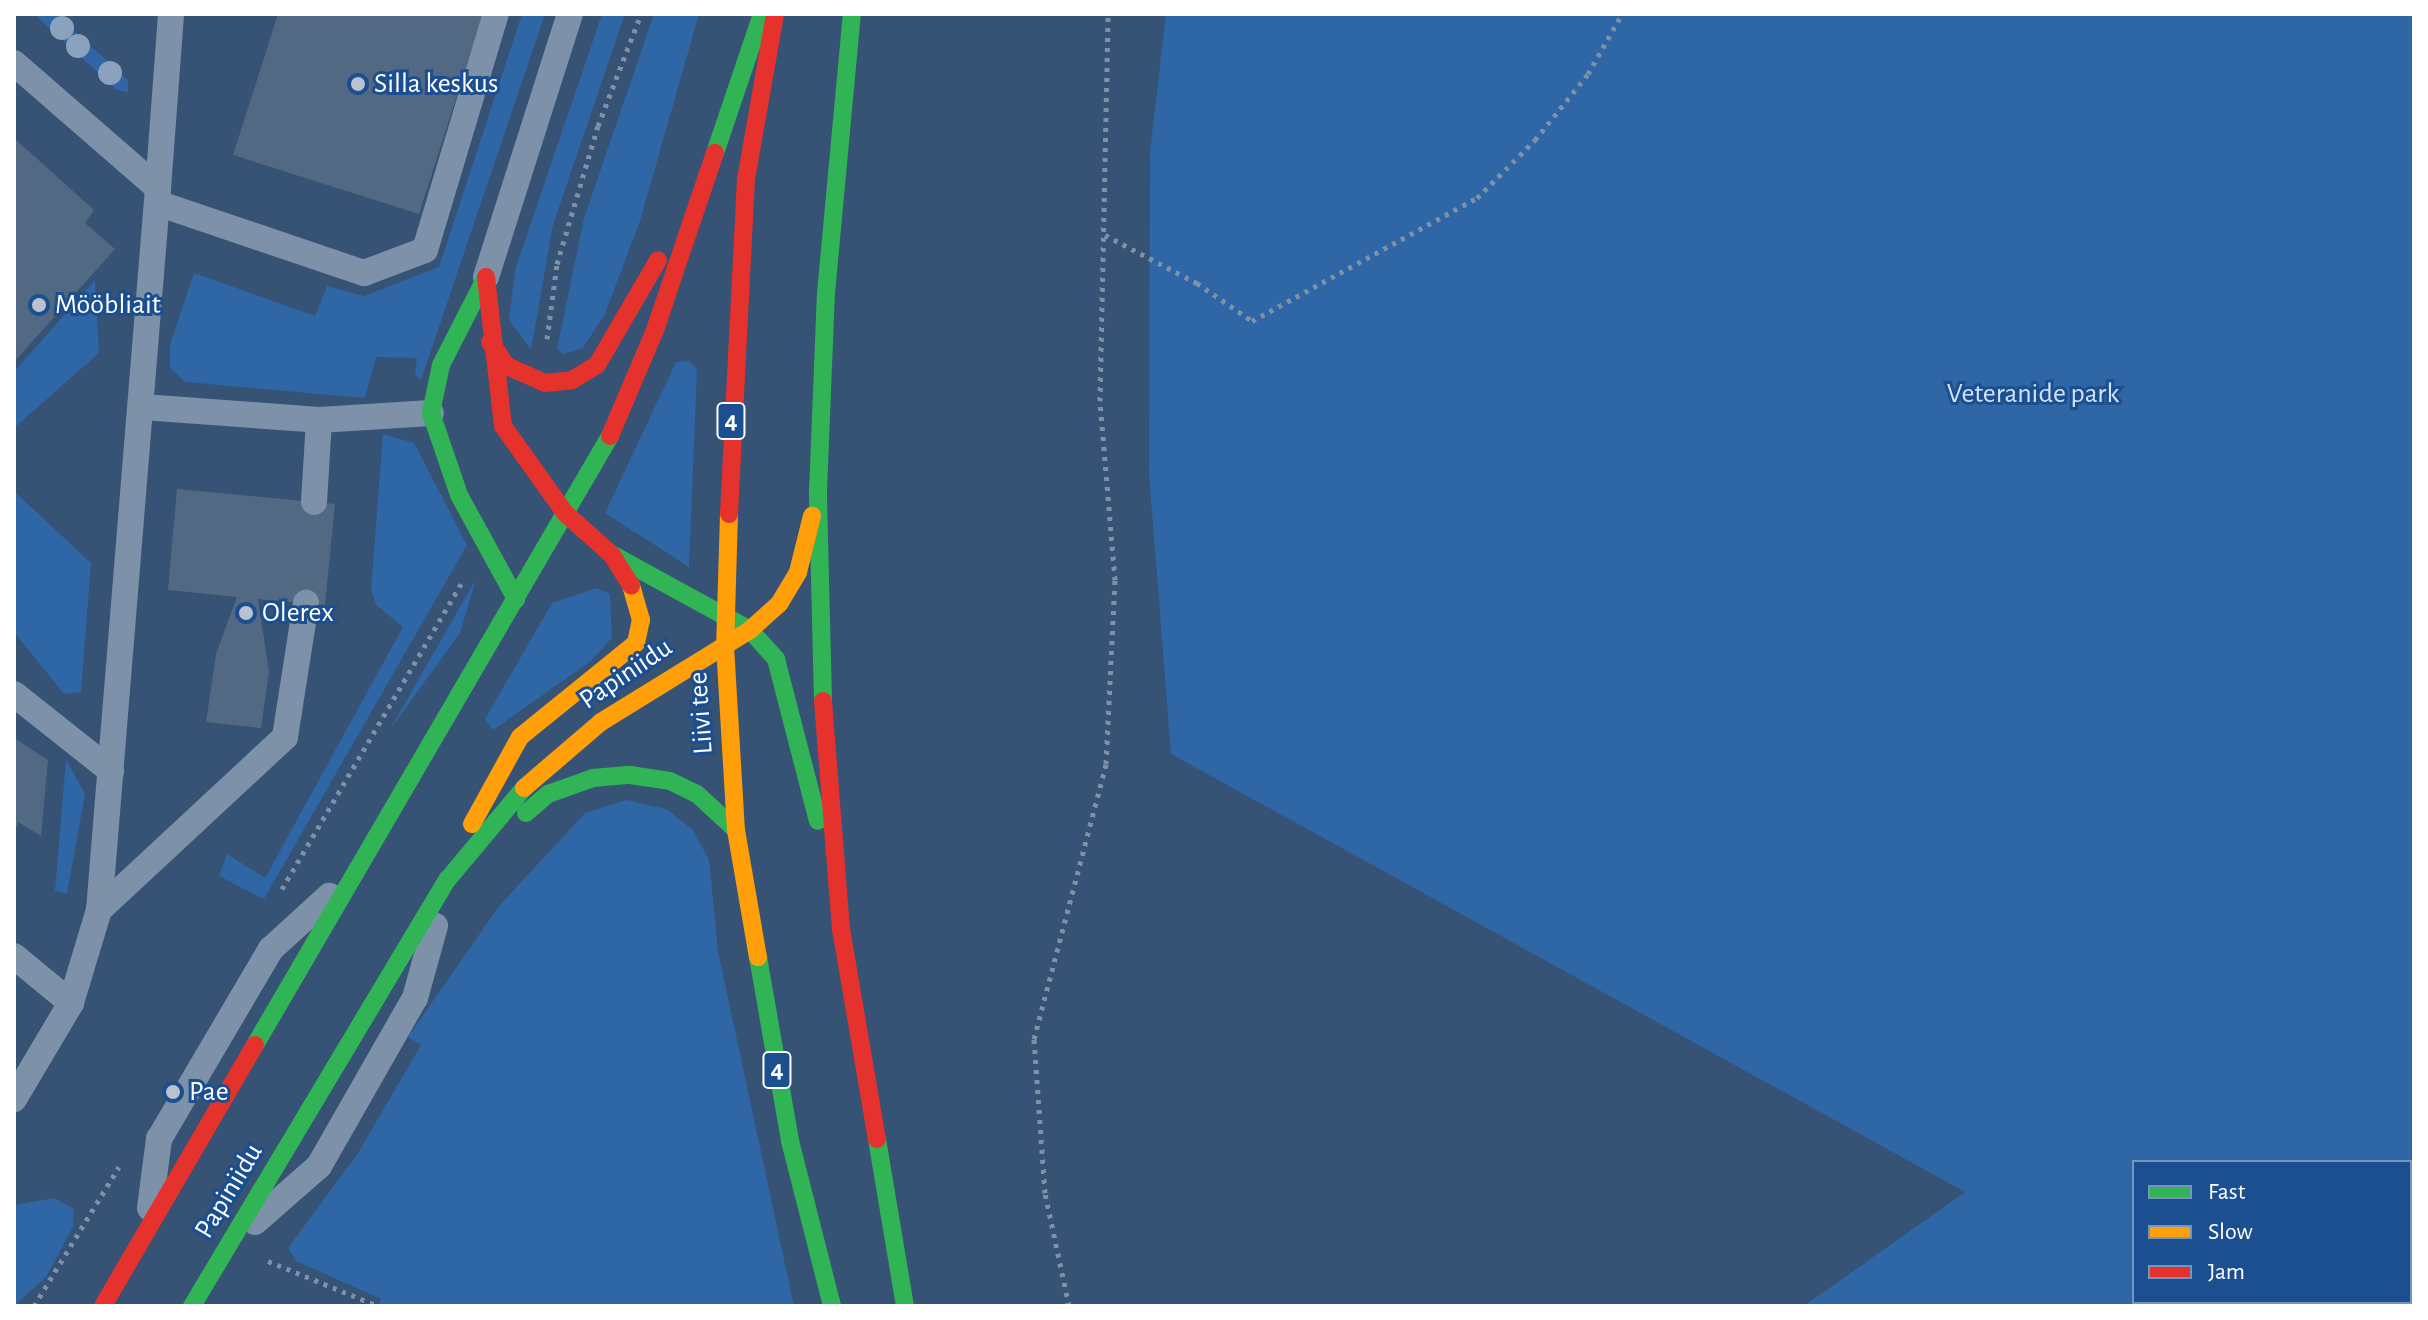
<!DOCTYPE html>
<html>
<head>
<meta charset="utf-8">
<style>
	body { margin:0 }
	#map { position:relative; width:2428px; height:1320px; overflow:hidden; background:#365274; font-family:"Alegreya Sans",sans-serif }
	div>[style] { position:absolute }
	.green>* { inset:0; background:#2f66a5 }
	.building>* { inset:0; background:#526984 }
	.path>* { height:5px; margin-top:-2.5px; transform-origin:0; background:repeating-linear-gradient(90deg,#7d92a8 0 4px,transparent 0 10px) }
	.lane>* { height:26px; margin:-13px; padding:0 13px; transform-origin:13px; border-radius:13px; background:#7d92a8 }
	.fast>* { height:18px; margin:-9px; padding:0 9px; transform-origin:9px; border-radius:9px; background:#30b455 }
	.slow>* { height:18px; margin:-9px; padding:0 9px; transform-origin:9px; border-radius:9px; background:#ff9f0a }
	.jam>* { height:18px; margin:-9px; padding:0 9px; transform-origin:9px; border-radius:9px; background:#e5322d }
	.trees>* { width:24px; height:24px; margin:-12px; border-radius:50%; background:#8aa2be }
	.dots>* { width:22px; height:22px; translate:-50% -50%; box-sizing:border-box; border:4px solid #1b4f8f; border-radius:50% }
	span { translate:-50% -50%; white-space:nowrap; text-align:center; line-height:1.15; -webkit-text-stroke:6px #1b4f8f; paint-order:stroke }
	.shield-label span { padding:2px 6px; background:#1b4f8f; border:2px solid; border-radius:6px; -webkit-text-stroke-width:0 }
	.shield-label { font-size:26px; color:#fff; font-weight:700 }
	.poi-label { font-size:28px; color:#fff }
	.left { translate:0 -50%; text-align:left }
	.park-label { font-size:28px; color:#cfe3fa }
	.street-label { font-size:28px; color:#fff }
	.frame { position:absolute; inset:0; border:16px solid #fff; pointer-events:none }
	.legend { position:absolute; left:2132px; top:1160px; width:280px; height:144px; box-sizing:border-box; background:#1b4f8f; border:2px solid #7695bc; margin:0; padding:10px 14px; list-style:none; font-size:24px; color:#fff }
	.legend li { display:flex; align-items:center; gap:16px; height:40px }
	.legend b { width:40px; border:2px solid #7695bc }
</style>
</head>
<body>
<div id="map">
	<div class="green">
		<div style="clip-path:polygon(34px 14px,56px 14px,128px 80px,128px 92px,117px 90px)"></div>
		<div style="clip-path:polygon(522px 14px,545px 14px,421px 380px,415px 375px,417px 358px,376px 357px,365px 398px,185px 382px,170px 368px,170px 344px,194px 273px,315px 316px,327px 286px,364px 296px,439px 267px)"></div>
		<div style="clip-path:polygon(602px 14px,625px 14px,553px 225px,531px 350px,509px 320px,515px 270px)"></div>
		<div style="clip-path:polygon(654px 14px,699px 14px,640px 221px,605px 314px,583px 348px,563px 354px,557px 349px,584px 218px)"></div>
		<div style="clip-path:polygon(evenodd,1166px 14px,2414px 14px,2414px 1306px,1804px 1306px,1965px 1192px,1171px 754px,1149px 474px,1150px 152px,1166px 14px,2134px 1162px,2410px 1162px,2410px 1302px,2134px 1302px,2134px 1162px)"></div>
		<div style="clip-path:polygon(95px 280px,99px 353px,14px 428px,14px 372px)"></div>
		<div style="clip-path:polygon(690px 361px,697px 370px,689px 567px,605px 513px,676px 362px)"></div>
		<div style="clip-path:polygon(383px 434px,414px 443px,467px 545px,264px 899px,219px 876px,227px 854px,265px 878px,403px 627px,376px 605px,371px 590px)"></div>
		<div style="clip-path:polygon(14px 491px,91px 563px,81px 692px,64px 694px,14px 632px)"></div>
		<div style="clip-path:polygon(476px 579px,460px 633px,389px 731px)"></div>
		<div style="clip-path:polygon(597px 588px,610px 594px,612px 638px,591px 661px,493px 730px,485px 719px,552px 603px)"></div>
		<div style="clip-path:polygon(66px 759px,85px 794px,67px 894px,55px 891px)"></div>
		<div style="clip-path:polygon(626px 800px,666px 809px,693px 830px,709px 860px,718px 951px,794px 1306px,378px 1306px,381px 1299px,296px 1261px,288px 1248px,358px 1153px,421px 1045px,408px 1037px,499px 906px,585px 813px)"></div>
		<div style="clip-path:polygon(54px 1198px,74px 1209px,73px 1227px,46px 1277px,14px 1306px,14px 1205px)"></div>
	</div>
	<div class="building">
		<div style="clip-path:polygon(278px 14px,483px 14px,419px 214px,233px 155px)"></div>
		<div style="clip-path:polygon(14px 138px,94px 210px,85px 223px,115px 249px,14px 362px)"></div>
		<div style="clip-path:polygon(177px 489px,335px 504px,325px 605px,258px 599px,269px 672px,261px 728px,206px 722px,216px 654px,237px 597px,168px 590px)"></div>
		<div style="clip-path:polygon(14px 738px,48px 760px,41px 836px,18px 822px,14px 836px)"></div>
	</div>
	<div class="path">
		<div style="left:1105px;top:235px;width:104px;rotate:27.6deg"></div>
		<div style="left:1197px;top:283px;width:67px;rotate:34.6deg"></div>
		<div style="left:1252px;top:321px;width:256px;rotate:-28.7deg"></div>
		<div style="left:1477px;top:198px;width:82px;rotate:-45deg"></div>
		<div style="left:1535px;top:140px;width:85px;rotate:-51.2deg"></div>
		<div style="left:1588px;top:74px;width:69px;rotate:-60.5deg"></div>
		<div style="left:547px;top:339px;width:76px;rotate:-82.4deg"></div>
		<div style="left:557px;top:264px;width:144px;rotate:-73.5deg"></div>
		<div style="left:598px;top:126px;width:120px;rotate:-69deg"></div>
		<div style="left:282px;top:889px;width:354px;rotate:-59.6deg"></div>
		<div style="left:268px;top:1261px;width:119px;rotate:22.2deg"></div>
		<div style="left:34px;top:1306px;width:163px;rotate:-58.6deg"></div>
		<div style="left:1069px;top:1306px;width:116px;rotate:-102deg"></div>
		<div style="left:1045px;top:1193px;width:154px;rotate:-94.1deg"></div>
		<div style="left:1034px;top:1039px;width:284px;rotate:-75.3deg"></div>
		<div style="left:1106px;top:764px;width:184px;rotate:-87.2deg"></div>
		<div style="left:1115px;top:580px;width:180px;rotate:-94.8deg"></div>
		<div style="left:1100px;top:401px;width:387px;rotate:-88.8deg"></div>
	</div>
	<div class="lane">
		<div style="left:14px;top:63px;width:191px;rotate:41deg"></div>
		<div style="left:158px;top:188px;width:724px;rotate:94.67deg"></div>
		<div style="left:99px;top:910px;width:97px;rotate:106.8deg"></div>
		<div style="left:71px;top:1003px;width:112px;rotate:120.7deg"></div>
		<div style="left:158px;top:188px;width:174px;rotate:-85.7deg"></div>
		<div style="left:157px;top:203px;width:219px;rotate:18.7deg"></div>
		<div style="left:364px;top:273px;width:65px;rotate:-20.7deg"></div>
		<div style="left:425px;top:250px;width:246px;rotate:-73.3deg"></div>
		<div style="left:486px;top:277px;width:276px;rotate:-72.3deg"></div>
		<div style="left:143px;top:407px;width:176px;rotate:4.2deg"></div>
		<div style="left:319px;top:420px;width:112px;rotate:-3.6deg"></div>
		<div style="left:314px;top:502px;width:82px;rotate:-86.5deg"></div>
		<div style="left:14px;top:694px;width:124px;rotate:38.4deg"></div>
		<div style="left:99px;top:910px;width:254px;rotate:-42.9deg"></div>
		<div style="left:285px;top:737px;width:136px;rotate:-81.1deg"></div>
		<div style="left:14px;top:956px;width:74px;rotate:39.5deg"></div>
		<div style="left:150px;top:1208px;width:70px;rotate:-82.6deg"></div>
		<div style="left:159px;top:1139px;width:221px;rotate:-59.5deg"></div>
		<div style="left:271px;top:949px;width:79px;rotate:-42.4deg"></div>
		<div style="left:255px;top:1222px;width:85px;rotate:-41.2deg"></div>
		<div style="left:319px;top:1166px;width:193px;rotate:-60.3deg"></div>
		<div style="left:415px;top:998px;width:75px;rotate:-74.5deg"></div>
	</div>
	<div class="fast">
		<div style="left:715px;top:153px;width:147px;rotate:-71.3deg"></div>
		<div style="left:485px;top:279px;width:97px;rotate:117.1deg"></div>
		<div style="left:441px;top:365px;width:49px;rotate:101.8deg"></div>
		<div style="left:431px;top:413px;width:87px;rotate:71.1deg"></div>
		<div style="left:459px;top:495px;width:119px;rotate:61.3deg"></div>
		<div style="left:613px;top:555px;width:156px;rotate:28.7deg"></div>
		<div style="left:750px;top:630px;width:39px;rotate:48deg"></div>
		<div style="left:776px;top:659px;width:167px;rotate:75.5deg"></div>
		<div style="left:823px;top:701px;width:210px;rotate:-91.4deg"></div>
		<div style="left:818px;top:491px;width:198px;rotate:-87.7deg"></div>
		<div style="left:826px;top:293px;width:280px;rotate:-84.7deg"></div>
		<div style="left:526px;top:813px;width:29px;rotate:-41deg"></div>
		<div style="left:548px;top:794px;width:48px;rotate:-19.6deg"></div>
		<div style="left:593px;top:778px;width:37px;rotate:-5deg"></div>
		<div style="left:630px;top:775px;width:40px;rotate:8.5deg"></div>
		<div style="left:670px;top:781px;width:30px;rotate:26deg"></div>
		<div style="left:697px;top:794px;width:53px;rotate:42.7deg"></div>
		<div style="left:758px;top:957px;width:187px;rotate:80.1deg"></div>
		<div style="left:790px;top:1141px;width:170px;rotate:75.7deg"></div>
		<div style="left:255px;top:1045px;width:705px;rotate:-59.76deg"></div>
		<div style="left:877px;top:1139px;width:169px;rotate:80.5deg"></div>
		<div style="left:192px;top:1306px;width:498px;rotate:-59.1deg"></div>
		<div style="left:448px;top:879px;width:119px;rotate:-50.1deg"></div>
	</div>
	<div class="slow">
		<div style="left:729px;top:514px;width:132px;rotate:91.7deg"></div>
		<div style="left:725px;top:646px;width:184px;rotate:86.6deg"></div>
		<div style="left:736px;top:830px;width:129px;rotate:80.2deg"></div>
		<div style="left:524px;top:788px;width:101px;rotate:-40.6deg"></div>
		<div style="left:601px;top:722px;width:175px;rotate:-31.7deg"></div>
		<div style="left:750px;top:630px;width:39px;rotate:-42deg"></div>
		<div style="left:779px;top:604px;width:37px;rotate:-59deg"></div>
		<div style="left:798px;top:572px;width:58px;rotate:-76deg"></div>
		<div style="left:472px;top:824px;width:99px;rotate:-61.1deg"></div>
		<div style="left:520px;top:737px;width:149px;rotate:-39deg"></div>
		<div style="left:636px;top:643px;width:24px;rotate:-78deg"></div>
		<div style="left:641px;top:620px;width:36px;rotate:-106deg"></div>
	</div>
	<div class="jam">
		<div style="left:486px;top:277px;width:150px;rotate:83.5deg"></div>
		<div style="left:503px;top:426px;width:107px;rotate:54.5deg"></div>
		<div style="left:565px;top:513px;width:63px;rotate:41.8deg"></div>
		<div style="left:612px;top:555px;width:36px;rotate:58deg"></div>
		<div style="left:490px;top:342px;width:29px;rotate:55deg"></div>
		<div style="left:507px;top:366px;width:42px;rotate:24.1deg"></div>
		<div style="left:545px;top:383px;width:27px;rotate:-6deg"></div>
		<div style="left:572px;top:380px;width:29px;rotate:-31deg"></div>
		<div style="left:597px;top:365px;width:121px;rotate:-59.8deg"></div>
		<div style="left:610px;top:436px;width:115px;rotate:-67deg"></div>
		<div style="left:655px;top:330px;width:187px;rotate:-71.3deg"></div>
		<div style="left:729px;top:514px;width:335px;rotate:-87.1deg"></div>
		<div style="left:746px;top:179px;width:168px;rotate:-80deg"></div>
		<div style="left:823px;top:701px;width:229px;rotate:85.5deg"></div>
		<div style="left:841px;top:929px;width:213px;rotate:80.3deg"></div>
		<div style="left:103px;top:1306px;width:302px;rotate:-59.8deg"></div>
	</div>
	<div class="trees">
		<div style="left:62px;top:28px"></div>
		<div style="left:78px;top:46px"></div>
		<div style="left:110px;top:73px"></div>
	</div>
	<div class="dots">
		<div style="left:358px;top:84px;background:#b9c2ce"></div>
		<div style="left:39px;top:305px;background:#b9c2ce"></div>
		<div style="left:246px;top:613px;background:#b9c2ce"></div>
		<div style="left:173px;top:1092px;background:#b9c2ce"></div>
	</div>
	<div class="shield-label">
		<span style="left:731px;top:421px">4</span>
		<span style="left:777px;top:1070px">4</span>
	</div>
	<div class="poi-label">
		<span class="left" style="left:374px;top:84px">Silla keskus</span>
		<span class="left" style="left:55px;top:305px">Mööbliait</span>
		<span class="left" style="left:262px;top:613px">Olerex</span>
		<span class="left" style="left:189px;top:1092px">Pae</span>
	</div>
	<div class="park-label">
		<span style="left:2033px;top:394px">Veteranide park</span>
	</div>
	<div class="street-label">
		<span style="left:626px;top:674px;rotate:-34deg">Papiniidu</span>
		<span style="left:701px;top:713px;rotate:-94deg">Liivi tee</span>
		<span style="left:229px;top:1191px;rotate:-59deg">Papiniidu</span>
	</div>
	<div class="frame"></div>
	<ul class="legend">
	<li><b style="height:10px;background:#30b455"></b>Fast</li>
	<li><b style="height:10px;background:#ff9f0a"></b>Slow</li>
	<li><b style="height:10px;background:#e5322d"></b>Jam</li>
	</ul>
</div>
</body>
</html>
